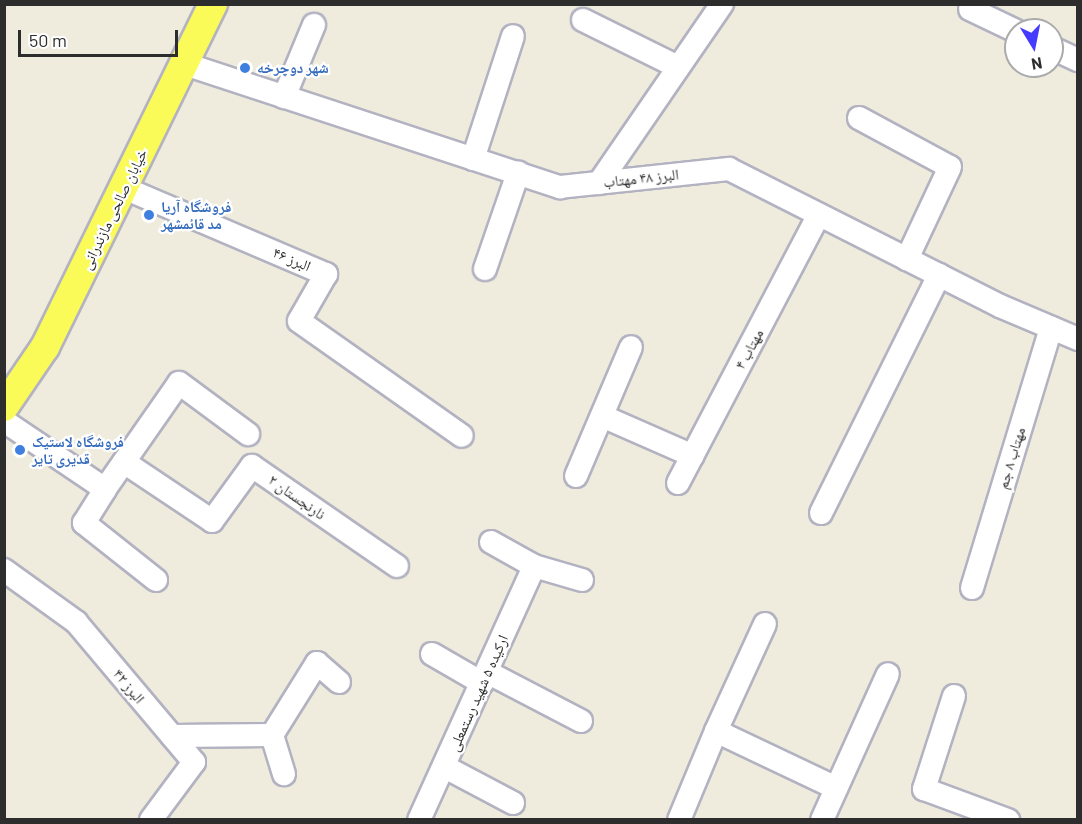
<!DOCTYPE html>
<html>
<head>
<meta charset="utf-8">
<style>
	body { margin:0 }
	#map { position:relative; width:1082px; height:824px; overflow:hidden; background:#efecde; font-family:Barlow,"Noto Naskh Arabic",sans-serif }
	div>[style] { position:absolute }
	.roads { filter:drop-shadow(2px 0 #b3b2c1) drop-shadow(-2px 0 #b3b2c1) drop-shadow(0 2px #b3b2c1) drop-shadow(0 -2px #b3b2c1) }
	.minor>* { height:22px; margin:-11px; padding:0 11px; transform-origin:11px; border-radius:11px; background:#fff }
	.major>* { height:28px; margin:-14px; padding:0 14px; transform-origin:14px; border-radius:14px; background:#fafa58 }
	.dots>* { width:16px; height:16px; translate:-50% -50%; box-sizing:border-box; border:3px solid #fff; border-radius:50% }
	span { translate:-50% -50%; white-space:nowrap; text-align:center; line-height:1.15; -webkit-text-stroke:4.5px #fff; paint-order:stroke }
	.shop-label { font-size:15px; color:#366cbe; font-weight:700 }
	.left { translate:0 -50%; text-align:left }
	.street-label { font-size:15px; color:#2d2d2d }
	.frame { position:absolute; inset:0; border:6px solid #2d2d2d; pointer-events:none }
	.north { position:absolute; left:1004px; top:18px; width:60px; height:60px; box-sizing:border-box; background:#fff; border:2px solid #ababab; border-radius:50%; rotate:170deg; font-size:16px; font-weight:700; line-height:24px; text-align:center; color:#2d2d2d }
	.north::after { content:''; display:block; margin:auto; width:21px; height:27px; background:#453bff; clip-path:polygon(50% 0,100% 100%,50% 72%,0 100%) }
	.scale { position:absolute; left:18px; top:30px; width:160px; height:27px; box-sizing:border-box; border:3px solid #2d2d2d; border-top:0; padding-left:8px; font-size:18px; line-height:21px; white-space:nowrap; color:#2d2d2d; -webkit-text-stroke:4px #fff; paint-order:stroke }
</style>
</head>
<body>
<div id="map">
	<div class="roads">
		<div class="minor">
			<div style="left:970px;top:9px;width:51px;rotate:25.6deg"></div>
			<div style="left:583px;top:20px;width:106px;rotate:26.3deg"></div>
			<div style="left:1052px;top:48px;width:29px;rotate:25deg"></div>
			<div style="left:185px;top:64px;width:395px;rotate:18.2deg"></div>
			<div style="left:560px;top:187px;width:170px;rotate:-6.1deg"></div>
			<div style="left:729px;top:169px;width:304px;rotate:26.8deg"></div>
			<div style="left:1000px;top:306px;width:85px;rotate:22.9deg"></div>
			<div style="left:284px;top:97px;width:78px;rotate:-67.4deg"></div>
			<div style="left:859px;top:118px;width:103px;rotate:28.3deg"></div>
			<div style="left:950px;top:167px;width:102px;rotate:115.1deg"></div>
			<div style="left:473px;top:159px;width:129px;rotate:-72deg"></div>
			<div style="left:599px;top:183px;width:217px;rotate:-55.5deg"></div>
			<div style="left:124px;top:188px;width:220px;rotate:23.1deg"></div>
			<div style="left:326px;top:274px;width:54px;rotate:119.9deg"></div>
			<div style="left:299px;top:321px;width:199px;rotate:35.2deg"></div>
			<div style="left:485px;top:269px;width:102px;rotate:-71deg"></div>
			<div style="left:602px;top:416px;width:99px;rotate:23.7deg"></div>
			<div style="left:4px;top:421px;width:122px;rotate:34deg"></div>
			<div style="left:124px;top:462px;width:106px;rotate:33.8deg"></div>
			<div style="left:212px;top:521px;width:68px;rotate:-54deg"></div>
			<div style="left:252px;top:466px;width:176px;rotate:34.6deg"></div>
			<div style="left:576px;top:476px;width:140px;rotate:-66.9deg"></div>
			<div style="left:678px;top:483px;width:303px;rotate:-62.3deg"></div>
			<div style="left:821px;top:513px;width:266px;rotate:-63.6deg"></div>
			<div style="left:491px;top:542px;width:49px;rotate:29.2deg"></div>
			<div style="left:534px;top:566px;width:50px;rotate:16.3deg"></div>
			<div style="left:4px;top:570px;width:89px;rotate:35.8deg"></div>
			<div style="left:76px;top:622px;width:183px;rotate:49.9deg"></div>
			<div style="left:194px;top:762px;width:72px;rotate:126.6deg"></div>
			<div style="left:156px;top:580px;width:92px;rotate:-141.6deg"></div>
			<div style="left:84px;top:523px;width:40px;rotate:-58deg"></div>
			<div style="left:105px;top:489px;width:129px;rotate:-55.1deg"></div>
			<div style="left:179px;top:383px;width:86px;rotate:36.5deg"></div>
			<div style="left:972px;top:588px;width:272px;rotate:-73.1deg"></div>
			<div style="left:765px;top:624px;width:118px;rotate:114.6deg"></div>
			<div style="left:716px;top:731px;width:133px;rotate:25.4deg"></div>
			<div style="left:432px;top:654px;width:58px;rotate:30.1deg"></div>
			<div style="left:487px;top:672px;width:106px;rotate:27.5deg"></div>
			<div style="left:954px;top:696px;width:98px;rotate:107.9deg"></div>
			<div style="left:924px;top:789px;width:90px;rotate:20.3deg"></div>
			<div style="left:272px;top:735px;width:41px;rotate:72.9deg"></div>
			<div style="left:172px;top:736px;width:100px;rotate:-0.6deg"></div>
			<div style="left:272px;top:735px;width:85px;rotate:-58deg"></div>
			<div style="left:317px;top:663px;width:29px;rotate:41deg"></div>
			<div style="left:445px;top:767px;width:77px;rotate:27.9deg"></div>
			<div style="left:419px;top:820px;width:279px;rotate:-65.6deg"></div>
			<div style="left:679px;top:820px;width:96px;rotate:-67.4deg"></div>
			<div style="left:822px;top:820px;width:160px;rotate:-65.7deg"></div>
		</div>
		<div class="major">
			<div style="left:4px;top:407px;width:73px;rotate:-55.7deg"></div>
			<div style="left:45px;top:347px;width:382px;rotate:-63.9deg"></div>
		</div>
	</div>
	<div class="dots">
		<div style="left:245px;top:68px;background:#3f7fe0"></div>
		<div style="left:149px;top:215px;background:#3f7fe0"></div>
		<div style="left:20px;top:450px;background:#3f7fe0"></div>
	</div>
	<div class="shop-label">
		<span class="left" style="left:257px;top:68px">شهر دوچرخه</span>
		<span class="left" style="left:161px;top:215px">فروشگاه آریا<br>مد قائمشهر</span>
		<span class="left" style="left:32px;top:450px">فروشگاه لاستیک<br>قدیری تایر</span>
	</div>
	<div class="street-label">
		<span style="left:641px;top:178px;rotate:-6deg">البرز ۴۸ مهتاب</span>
		<span style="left:114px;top:209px;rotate:-64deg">خیابان صالحی مازندرانی</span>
		<span style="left:292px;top:259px;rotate:23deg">البرز ۴۶</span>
		<span style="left:749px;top:349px;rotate:-62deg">مهتاب ۴</span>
		<span style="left:1011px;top:458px;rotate:-73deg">مهتاب ۸ جم</span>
		<span style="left:297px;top:497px;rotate:35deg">نارنجستان ۲</span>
		<span style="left:129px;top:686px;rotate:50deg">البرز ۴۲</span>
		<span style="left:478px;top:693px;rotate:-66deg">ارکیده ۵ شهید رستمعلی</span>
	</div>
	<div class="frame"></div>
	<div class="north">N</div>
	<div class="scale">50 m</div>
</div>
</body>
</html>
